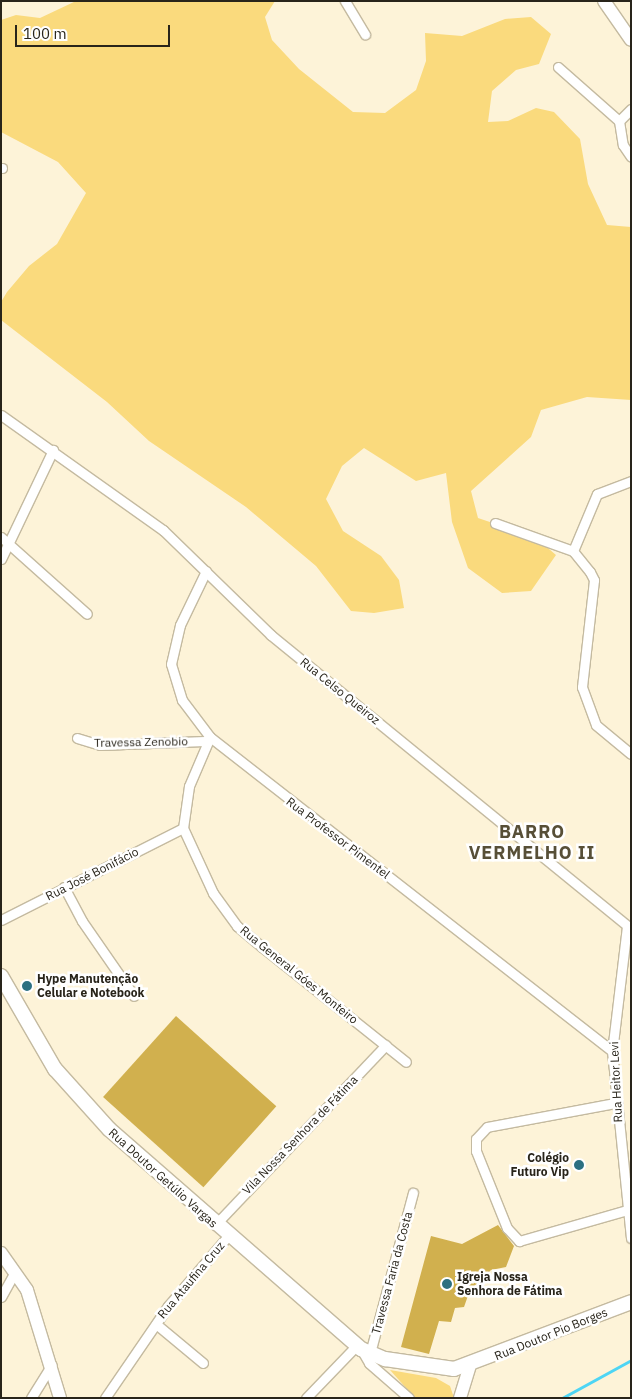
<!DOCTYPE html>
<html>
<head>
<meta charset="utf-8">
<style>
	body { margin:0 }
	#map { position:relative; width:632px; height:1399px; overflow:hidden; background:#fdf3d8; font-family:"IBM Plex Sans",sans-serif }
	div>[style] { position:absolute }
	.green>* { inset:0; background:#fada7d }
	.stream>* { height:3px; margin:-1.5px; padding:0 1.5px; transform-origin:1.5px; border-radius:1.5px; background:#4ed5f4 }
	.building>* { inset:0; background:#d1b04e; transform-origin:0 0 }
	.roads { filter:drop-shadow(1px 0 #c4baa0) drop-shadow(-1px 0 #c4baa0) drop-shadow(0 1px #c4baa0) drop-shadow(0 -1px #c4baa0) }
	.street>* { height:9px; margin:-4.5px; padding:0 4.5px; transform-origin:4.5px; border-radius:4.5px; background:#fff }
	.secondary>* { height:12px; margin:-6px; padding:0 6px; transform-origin:6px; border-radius:6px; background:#fff }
	.primary>* { height:14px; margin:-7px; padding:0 7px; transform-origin:7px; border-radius:7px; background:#fff }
	.dots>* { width:14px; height:14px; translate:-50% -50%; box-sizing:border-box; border:2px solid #fff; border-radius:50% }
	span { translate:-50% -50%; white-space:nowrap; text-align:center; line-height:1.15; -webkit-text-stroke:5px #fff; paint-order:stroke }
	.street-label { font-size:12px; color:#28241a }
	.poi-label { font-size:12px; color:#28241a; font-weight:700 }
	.left { translate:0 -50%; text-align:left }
	.right { translate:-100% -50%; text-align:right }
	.district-label { font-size:18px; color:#574f37; font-weight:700; letter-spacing:1px }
	.frame { position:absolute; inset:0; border:2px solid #28241a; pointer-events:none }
	.scale { position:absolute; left:15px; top:25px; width:155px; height:22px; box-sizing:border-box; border:2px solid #28241a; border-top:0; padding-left:6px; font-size:15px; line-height:18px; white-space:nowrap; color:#28241a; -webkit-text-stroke:4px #fff; paint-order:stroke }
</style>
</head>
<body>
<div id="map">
	<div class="green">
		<div style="clip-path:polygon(76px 1px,275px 1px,265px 17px,272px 40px,299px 69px,353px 112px,385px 113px,416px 90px,426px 61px,425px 33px,462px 36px,505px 19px,531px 17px,551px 34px,539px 64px,516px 70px,492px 91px,488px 122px,508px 121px,536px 108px,554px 112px,580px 139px,588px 184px,607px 225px,631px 227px,631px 400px,587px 397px,541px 410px,531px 437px,471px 491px,478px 518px,535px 537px,556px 555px,531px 591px,502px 593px,468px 568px,452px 522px,446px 473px,416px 481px,364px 448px,342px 466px,326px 499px,343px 531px,381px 556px,399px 580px,404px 608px,374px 613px,351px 611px,316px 566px,246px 507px,149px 441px,107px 402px,1px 320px,1px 302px,7px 292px,29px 266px,57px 244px,86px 193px,58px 162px,1px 132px,1px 20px,16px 15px,40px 18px)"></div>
		<div style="clip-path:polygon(390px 1370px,436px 1378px,450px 1386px,454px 1398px,415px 1398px)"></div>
	</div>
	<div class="stream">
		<div style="left:562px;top:1398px;width:79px;rotate:-28.8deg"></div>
	</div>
	<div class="building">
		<div style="left:176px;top:1016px;width:135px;height:109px;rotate:42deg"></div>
		<div style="clip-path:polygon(498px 1225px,514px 1246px,506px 1267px,491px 1270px,470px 1290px,464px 1307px,455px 1308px,451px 1322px,439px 1321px,429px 1354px,401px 1347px,431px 1236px,462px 1244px)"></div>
	</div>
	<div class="roads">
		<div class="street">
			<div style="left:345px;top:1px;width:39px;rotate:59deg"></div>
			<div style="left:558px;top:67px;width:81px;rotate:41.5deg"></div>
			<div style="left:619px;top:121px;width:24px;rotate:81deg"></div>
			<div style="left:623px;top:145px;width:14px;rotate:56deg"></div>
			<div style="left:619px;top:121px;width:17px;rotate:-45deg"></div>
			<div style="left:1px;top:168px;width:1px"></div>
			<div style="left:1px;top:415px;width:199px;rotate:35.4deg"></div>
			<div style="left:163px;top:530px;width:151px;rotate:44.2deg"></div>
			<div style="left:271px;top:635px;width:465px;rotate:39.2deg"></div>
			<div style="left:495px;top:523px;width:83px;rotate:19.7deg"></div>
			<div style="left:573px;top:551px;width:27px;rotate:51deg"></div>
			<div style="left:590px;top:572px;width:9px;rotate:63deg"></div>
			<div style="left:594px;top:580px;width:108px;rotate:96.4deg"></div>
			<div style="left:582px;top:687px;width:40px;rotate:69.8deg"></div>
			<div style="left:596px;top:725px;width:45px;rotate:39.6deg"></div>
			<div style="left:1px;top:537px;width:115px;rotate:41.8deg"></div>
			<div style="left:573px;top:551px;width:62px;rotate:-67.2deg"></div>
			<div style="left:597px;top:494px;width:36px;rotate:-21deg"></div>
			<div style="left:1px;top:559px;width:121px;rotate:-64.5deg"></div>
			<div style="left:206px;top:571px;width:60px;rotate:115.7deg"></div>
			<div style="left:180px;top:625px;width:40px;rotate:103deg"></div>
			<div style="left:171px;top:664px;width:38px;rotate:73deg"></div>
			<div style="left:182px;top:700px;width:46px;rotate:52.9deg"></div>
			<div style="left:210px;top:737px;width:510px;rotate:37.99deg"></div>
			<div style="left:210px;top:737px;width:53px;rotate:113.2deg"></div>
			<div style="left:189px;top:786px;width:42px;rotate:98.1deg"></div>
			<div style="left:183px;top:828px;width:72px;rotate:65.2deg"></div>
			<div style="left:213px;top:893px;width:41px;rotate:54deg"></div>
			<div style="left:237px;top:926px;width:33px;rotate:40deg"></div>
			<div style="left:262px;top:947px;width:184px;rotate:38.6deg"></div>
			<div style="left:77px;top:738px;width:24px;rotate:17deg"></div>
			<div style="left:100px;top:745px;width:105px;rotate:-2.2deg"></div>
			<div style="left:64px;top:887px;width:38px;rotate:62deg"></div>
			<div style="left:82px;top:921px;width:91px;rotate:55.3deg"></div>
			<div style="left:1px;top:920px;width:204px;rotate:-26.8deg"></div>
			<div style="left:627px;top:926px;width:126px;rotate:96.8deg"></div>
			<div style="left:612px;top:1051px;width:188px;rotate:84.2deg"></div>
			<div style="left:615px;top:1103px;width:130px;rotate:169.4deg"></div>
			<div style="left:487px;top:1127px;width:16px;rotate:133deg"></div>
			<div style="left:476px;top:1139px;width:12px;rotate:90deg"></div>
			<div style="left:476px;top:1151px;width:83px;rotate:68.1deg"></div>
			<div style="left:507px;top:1228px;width:18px;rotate:47deg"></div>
			<div style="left:519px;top:1241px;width:112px;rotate:-16deg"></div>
			<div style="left:215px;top:1225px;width:248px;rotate:-46.5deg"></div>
			<div style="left:1px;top:1297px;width:29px;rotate:-61deg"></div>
			<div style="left:156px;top:1324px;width:61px;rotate:39.7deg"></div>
			<div style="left:361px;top:1349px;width:16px;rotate:60deg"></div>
			<div style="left:369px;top:1363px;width:53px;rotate:41.2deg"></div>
			<div style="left:370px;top:1353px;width:166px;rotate:-75deg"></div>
			<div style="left:31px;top:1398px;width:39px;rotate:-58deg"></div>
			<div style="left:105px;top:1398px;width:112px;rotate:-55.6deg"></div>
			<div style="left:168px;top:1306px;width:92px;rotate:-49.4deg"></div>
			<div style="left:306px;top:1398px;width:72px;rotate:-46.1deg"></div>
		</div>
		<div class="secondary">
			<div style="left:604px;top:1px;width:47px;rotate:55.3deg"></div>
			<div style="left:1px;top:1253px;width:45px;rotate:54.9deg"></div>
			<div style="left:27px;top:1290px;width:113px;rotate:73deg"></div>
			<div style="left:460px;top:1398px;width:34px;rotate:-73deg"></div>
		</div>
		<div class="primary">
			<div style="left:1px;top:976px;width:108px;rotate:59.9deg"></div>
			<div style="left:55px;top:1069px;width:81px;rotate:48deg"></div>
			<div style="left:109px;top:1129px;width:335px;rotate:41.1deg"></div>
			<div style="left:361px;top:1349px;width:26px;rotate:23deg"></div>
			<div style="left:385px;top:1359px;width:70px;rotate:8.2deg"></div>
			<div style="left:454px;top:1369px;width:189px;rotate:-20.7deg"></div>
		</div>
	</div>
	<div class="dots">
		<div style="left:27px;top:986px;background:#2c7081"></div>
		<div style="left:579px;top:1165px;background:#2c7081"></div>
		<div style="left:447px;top:1284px;background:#2c7081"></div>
	</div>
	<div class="street-label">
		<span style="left:340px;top:691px;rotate:39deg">Rua Celso Queiroz</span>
		<span style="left:141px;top:742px;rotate:-1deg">Travessa Zenobio</span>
		<span style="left:338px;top:838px;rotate:37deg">Rua Professor Pimentel</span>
		<span style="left:92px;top:874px;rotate:-27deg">Rua José Bonifácio</span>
		<span style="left:299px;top:975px;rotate:39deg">Rua General Góes Monteiro</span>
		<span style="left:616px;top:1082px;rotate:-93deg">Rua Heitor Levi</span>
		<span style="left:300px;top:1135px;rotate:-46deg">Vila Nossa Senhora de Fátima</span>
		<span style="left:163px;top:1178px;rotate:42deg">Rua Doutor Getúlio Vargas</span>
		<span style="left:392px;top:1273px;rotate:-75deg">Travessa Faria da Costa</span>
		<span style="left:191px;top:1280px;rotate:-50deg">Rua Ataufina Cruz</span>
		<span style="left:551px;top:1334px;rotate:-22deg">Rua Doutor Pio Borges</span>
	</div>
	<div class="poi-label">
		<span class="left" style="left:37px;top:986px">Hype Manutenção<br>Celular e Notebook</span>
		<span class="right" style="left:569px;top:1165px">Colégio<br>Futuro Vip</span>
		<span class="left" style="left:457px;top:1284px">Igreja Nossa<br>Senhora de Fátima</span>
	</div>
	<div class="district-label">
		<span style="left:532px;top:843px">BARRO<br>VERMELHO II</span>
	</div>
	<div class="frame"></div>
	<div class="scale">100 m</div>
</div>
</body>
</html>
